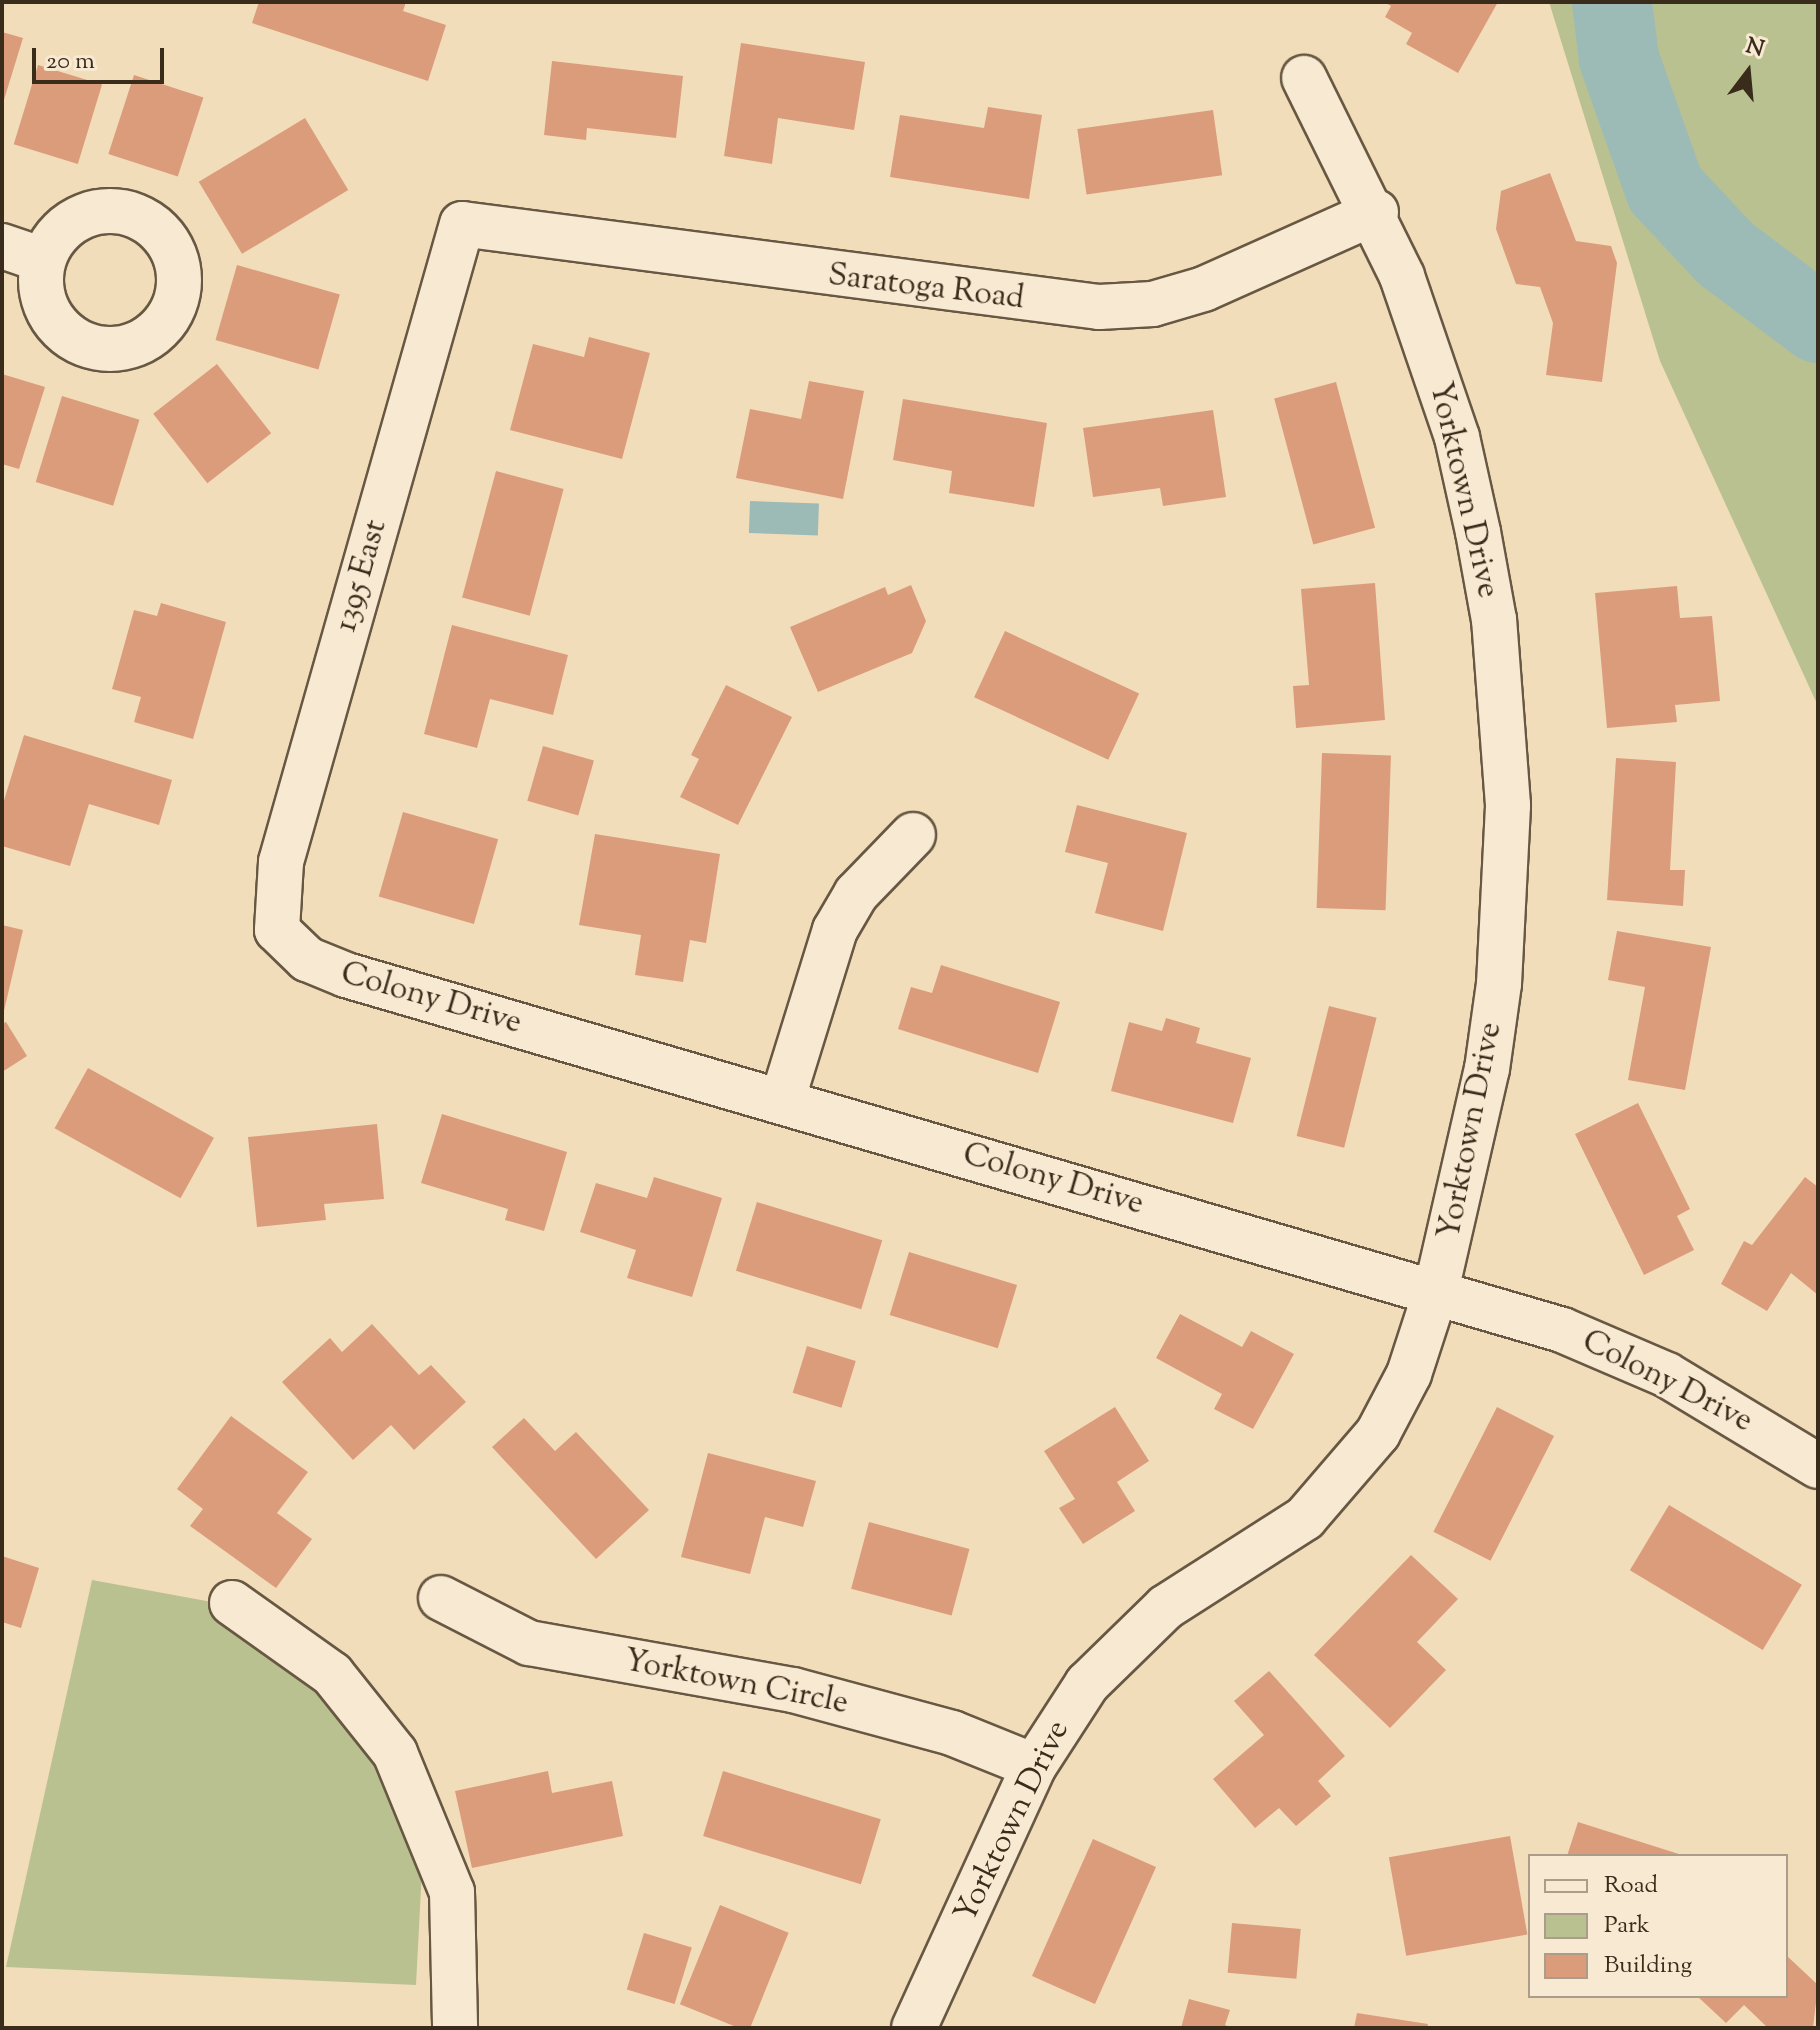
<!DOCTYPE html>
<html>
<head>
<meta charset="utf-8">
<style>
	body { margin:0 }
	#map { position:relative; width:1820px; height:2030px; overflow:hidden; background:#f2ddba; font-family:"Sorts Mill Goudy",serif }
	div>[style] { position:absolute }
	.green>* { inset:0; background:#bac190 }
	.water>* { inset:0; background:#9cbbb6; transform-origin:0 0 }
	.river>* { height:80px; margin:-40px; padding:0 40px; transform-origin:40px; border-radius:40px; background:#9cbbb6 }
	.building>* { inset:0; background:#db9c7c; transform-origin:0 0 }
	.roads { filter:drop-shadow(2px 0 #685843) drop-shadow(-2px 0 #685843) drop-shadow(0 2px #685843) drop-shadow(0 -2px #685843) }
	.minor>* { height:44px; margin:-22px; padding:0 22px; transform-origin:22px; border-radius:22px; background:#f7e9d2 }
	.minor>.ring { margin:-22px; padding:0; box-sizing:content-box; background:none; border:44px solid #f7e9d2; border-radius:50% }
	span { translate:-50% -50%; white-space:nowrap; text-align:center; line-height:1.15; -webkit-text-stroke:6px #f7e9d2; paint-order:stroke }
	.street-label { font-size:32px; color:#3a2c1b }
	.frame { position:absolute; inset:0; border:4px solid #3a2c1b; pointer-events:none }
	.legend { position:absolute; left:1528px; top:1854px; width:260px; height:144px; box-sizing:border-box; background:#f7e9d2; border:2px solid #ab9d89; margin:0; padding:10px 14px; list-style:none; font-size:24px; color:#3a2c1b }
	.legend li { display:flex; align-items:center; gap:16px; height:40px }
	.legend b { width:40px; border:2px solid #ab9d89 }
	.north { position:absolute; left:1708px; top:32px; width:80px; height:80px; -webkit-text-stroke:6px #f7e9d2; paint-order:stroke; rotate:16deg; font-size:22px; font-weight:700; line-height:32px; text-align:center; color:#3a2c1b }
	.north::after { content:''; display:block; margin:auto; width:28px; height:36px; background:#3a2c1b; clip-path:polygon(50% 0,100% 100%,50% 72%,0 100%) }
	.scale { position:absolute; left:32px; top:48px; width:132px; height:36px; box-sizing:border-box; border:4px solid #3a2c1b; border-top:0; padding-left:10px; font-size:24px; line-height:28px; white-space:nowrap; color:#3a2c1b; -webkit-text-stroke:6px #f7e9d2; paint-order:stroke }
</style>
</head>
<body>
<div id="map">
	<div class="green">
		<div style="clip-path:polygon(1549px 2px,1818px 2px,1818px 706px,1660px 361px)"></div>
		<div style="clip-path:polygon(92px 1580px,223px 1604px,332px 1684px,424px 1831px,416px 1985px,6px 1967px)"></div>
	</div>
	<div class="water">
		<div style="left:750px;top:501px;width:69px;height:32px;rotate:2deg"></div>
	</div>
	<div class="river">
		<div style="left:1612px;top:2px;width:57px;rotate:83deg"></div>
		<div style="left:1619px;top:59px;width:138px;rotate:70.5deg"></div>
		<div style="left:1665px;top:189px;width:89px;rotate:46.8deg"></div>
		<div style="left:1726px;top:254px;width:115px;rotate:36.9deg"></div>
	</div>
	<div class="building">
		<div style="clip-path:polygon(259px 2px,406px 2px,403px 11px,446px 25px,428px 81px,252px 23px)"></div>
		<div style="clip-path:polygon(1384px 2px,1498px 2px,1458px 73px,1406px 44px,1412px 33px,1385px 17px,1391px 6px)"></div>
		<div style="clip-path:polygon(2px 32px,23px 38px,3px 103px,2px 103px)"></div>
		<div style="clip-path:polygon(741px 43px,865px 62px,854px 130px,778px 118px,772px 164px,724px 156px)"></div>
		<div style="clip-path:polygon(552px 61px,683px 76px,676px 138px,587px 128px,586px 140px,544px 135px)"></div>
		<div style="left:38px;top:65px;width:67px;height:83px;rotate:17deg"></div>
		<div style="left:134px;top:75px;width:73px;height:83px;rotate:18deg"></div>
		<div style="clip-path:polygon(988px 107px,1042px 115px,1029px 199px,890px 177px,900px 115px,984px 128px)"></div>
		<div style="left:1213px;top:110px;width:66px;height:137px;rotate:82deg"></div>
		<div style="left:305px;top:118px;width:84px;height:124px;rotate:59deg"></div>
		<div style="clip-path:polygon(1550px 173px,1576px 241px,1611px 246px,1617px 263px,1602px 382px,1546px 375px,1553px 323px,1540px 287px,1516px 284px,1496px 229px,1501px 191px)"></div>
		<div style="left:237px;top:265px;width:107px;height:78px;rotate:16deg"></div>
		<div style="clip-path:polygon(589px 337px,650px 353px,622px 459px,510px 430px,533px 344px,584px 357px)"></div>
		<div style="left:217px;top:364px;width:88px;height:81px;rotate:52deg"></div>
		<div style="clip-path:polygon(2px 374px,45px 387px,19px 469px,2px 464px)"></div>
		<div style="clip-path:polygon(809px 381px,864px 391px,843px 499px,736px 478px,750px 409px,801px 419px)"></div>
		<div style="left:1336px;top:382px;width:151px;height:64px;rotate:75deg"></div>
		<div style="left:62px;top:396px;width:81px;height:90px;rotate:17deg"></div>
		<div style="clip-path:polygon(903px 399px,1047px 423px,1034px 507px,949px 493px,952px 471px,893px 460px)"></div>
		<div style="clip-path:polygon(1213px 410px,1226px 497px,1163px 506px,1160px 488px,1093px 497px,1083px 428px)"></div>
		<div style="left:496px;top:471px;width:70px;height:131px;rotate:15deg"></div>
		<div style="clip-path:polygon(1375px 583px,1385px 720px,1296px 728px,1293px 686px,1309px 685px,1301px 589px)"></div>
		<div style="clip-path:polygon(911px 585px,926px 621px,912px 653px,818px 692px,790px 627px,885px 587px,888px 595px)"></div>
		<div style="clip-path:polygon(1677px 586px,1680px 618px,1712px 616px,1720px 701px,1675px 705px,1677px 722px,1607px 728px,1595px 593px)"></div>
		<div style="clip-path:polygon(161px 603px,226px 622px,193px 739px,134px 722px,141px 697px,112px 689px,134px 610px,157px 616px)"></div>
		<div style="clip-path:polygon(452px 625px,568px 655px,553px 715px,490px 699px,477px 748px,424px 734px)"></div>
		<div style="left:1005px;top:631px;width:148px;height:73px;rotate:25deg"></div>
		<div style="clip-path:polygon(726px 685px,792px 717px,738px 825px,680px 797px,699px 759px,691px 755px)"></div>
		<div style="clip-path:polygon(24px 735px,172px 780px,159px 825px,89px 804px,70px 866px,2px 846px,2px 807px)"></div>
		<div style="left:543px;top:746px;width:53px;height:57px;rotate:16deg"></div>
		<div style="left:1322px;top:753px;width:69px;height:155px;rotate:2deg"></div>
		<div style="clip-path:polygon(1616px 758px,1676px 762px,1670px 870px,1685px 870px,1683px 906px,1607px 900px)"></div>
		<div style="clip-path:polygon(1077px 805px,1187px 833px,1163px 931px,1095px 913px,1108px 863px,1065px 852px)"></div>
		<div style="left:403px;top:812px;width:99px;height:88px;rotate:16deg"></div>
		<div style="clip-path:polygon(595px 834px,720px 854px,706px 943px,690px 940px,683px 982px,635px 975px,641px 935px,579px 925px)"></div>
		<div style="clip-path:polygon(2px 925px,23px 930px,3px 1015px,2px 1015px)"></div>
		<div style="clip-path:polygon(1617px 931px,1711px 947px,1685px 1090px,1628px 1080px,1645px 987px,1608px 980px)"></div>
		<div style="clip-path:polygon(941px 965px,1060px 1002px,1038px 1073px,898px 1029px,911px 987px,932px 993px)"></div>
		<div style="left:1329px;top:1006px;width:49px;height:134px;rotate:14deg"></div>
		<div style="clip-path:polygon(1166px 1018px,1200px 1028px,1196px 1043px,1251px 1058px,1233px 1123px,1111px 1091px,1129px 1022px,1162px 1031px)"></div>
		<div style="clip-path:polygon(6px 1022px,27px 1056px,2px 1072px,2px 1024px)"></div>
		<div style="left:88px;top:1068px;width:144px;height:69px;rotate:29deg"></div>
		<div style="clip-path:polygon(1638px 1103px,1690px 1209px,1677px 1216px,1694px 1250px,1644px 1275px,1575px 1134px)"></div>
		<div style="clip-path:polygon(442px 1114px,567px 1152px,544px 1231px,505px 1220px,508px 1209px,421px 1183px)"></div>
		<div style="clip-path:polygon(377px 1124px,384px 1199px,324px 1204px,326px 1220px,257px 1227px,248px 1137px)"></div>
		<div style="clip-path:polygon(654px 1177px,722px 1198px,692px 1297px,627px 1278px,636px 1250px,580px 1232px,596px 1183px,647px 1198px)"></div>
		<div style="clip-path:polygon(1805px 1177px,1818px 1187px,1818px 1295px,1791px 1273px,1767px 1311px,1721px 1284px,1744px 1241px,1752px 1245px)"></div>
		<div style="left:757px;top:1202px;width:131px;height:72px;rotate:17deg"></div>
		<div style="left:909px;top:1252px;width:113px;height:66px;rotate:17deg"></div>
		<div style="clip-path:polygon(1180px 1314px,1242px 1347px,1251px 1331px,1294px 1354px,1253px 1429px,1214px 1409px,1222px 1394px,1156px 1358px)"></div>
		<div style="clip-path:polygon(372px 1324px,419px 1375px,431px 1365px,466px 1402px,414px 1450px,391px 1425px,353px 1460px,282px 1382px,330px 1338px,342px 1352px)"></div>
		<div style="left:807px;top:1346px;width:51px;height:49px;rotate:17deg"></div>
		<div style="clip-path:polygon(1115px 1407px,1149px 1461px,1117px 1482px,1135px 1511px,1083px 1544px,1059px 1508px,1075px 1499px,1044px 1451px)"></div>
		<div style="left:1497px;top:1407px;width:64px;height:140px;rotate:27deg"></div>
		<div style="clip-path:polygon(231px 1416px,308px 1472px,277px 1513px,312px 1539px,276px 1588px,190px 1526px,203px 1509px,177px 1489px)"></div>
		<div style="clip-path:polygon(524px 1418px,555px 1451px,576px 1432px,649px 1510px,596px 1559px,492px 1447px)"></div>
		<div style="clip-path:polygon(708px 1453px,816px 1481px,803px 1527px,765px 1517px,750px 1574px,681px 1557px)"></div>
		<div style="left:1669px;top:1505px;width:155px;height:76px;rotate:31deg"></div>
		<div style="left:869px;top:1522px;width:104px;height:69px;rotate:15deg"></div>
		<div style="clip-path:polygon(1411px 1555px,1458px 1599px,1417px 1642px,1446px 1670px,1390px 1728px,1314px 1655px)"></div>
		<div style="clip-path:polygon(2px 1556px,39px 1568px,21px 1628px,2px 1622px)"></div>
		<div style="clip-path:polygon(1269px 1671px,1345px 1756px,1318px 1781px,1331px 1796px,1296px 1826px,1279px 1808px,1255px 1828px,1213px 1779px,1264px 1735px,1234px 1701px)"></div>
		<div style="clip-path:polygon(548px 1771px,552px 1793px,612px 1781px,623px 1836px,472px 1868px,455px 1791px)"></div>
		<div style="left:723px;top:1771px;width:165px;height:68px;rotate:17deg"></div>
		<div style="clip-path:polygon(1578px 1822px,1682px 1855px,1682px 1856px,1567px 1856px)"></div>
		<div style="left:1510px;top:1836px;width:100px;height:123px;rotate:80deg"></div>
		<div style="left:1093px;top:1839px;width:69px;height:150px;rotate:24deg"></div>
		<div style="left:720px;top:1905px;width:74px;height:107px;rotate:22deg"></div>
		<div style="left:1232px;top:1923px;width:69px;height:50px;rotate:5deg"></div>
		<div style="left:644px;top:1933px;width:50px;height:59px;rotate:17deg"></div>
		<div style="clip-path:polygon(1786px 1955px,1818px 1985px,1813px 2028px,1768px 2028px,1744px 2005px,1726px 2023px,1697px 1996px,1786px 1996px)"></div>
		<div style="clip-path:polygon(1189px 1999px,1230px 2010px,1225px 2025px,1233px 2028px,1181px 2028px)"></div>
		<div style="clip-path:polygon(1357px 2013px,1428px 2024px,1427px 2028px,1354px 2028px)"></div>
	</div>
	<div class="roads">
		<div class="minor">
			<div class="ring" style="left:41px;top:211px;width:94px;height:94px"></div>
			<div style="left:1376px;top:212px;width:188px;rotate:155.9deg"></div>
			<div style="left:1204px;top:289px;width:53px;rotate:163.6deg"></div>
			<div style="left:1153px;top:304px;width:54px;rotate:176.8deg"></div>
			<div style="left:1099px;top:307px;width:642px;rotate:-172.58deg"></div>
			<div style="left:462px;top:224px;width:663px;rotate:105.84deg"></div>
			<div style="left:281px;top:862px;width:68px;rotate:93.4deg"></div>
			<div style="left:277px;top:930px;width:42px;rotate:44deg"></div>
			<div style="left:307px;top:959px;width:42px;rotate:22.3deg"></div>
			<div style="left:346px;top:975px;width:1267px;rotate:16.27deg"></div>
			<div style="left:1562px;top:1330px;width:114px;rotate:23.2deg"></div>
			<div style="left:1667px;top:1375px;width:176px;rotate:31.1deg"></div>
			<div style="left:2px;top:246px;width:43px;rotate:18.9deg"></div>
			<div style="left:782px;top:1101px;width:179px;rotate:-72.8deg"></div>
			<div style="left:835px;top:930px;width:42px;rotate:-59.7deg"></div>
			<div style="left:856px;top:894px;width:82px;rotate:-46deg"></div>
			<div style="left:441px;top:1598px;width:99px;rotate:27.1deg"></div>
			<div style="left:529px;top:1643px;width:268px;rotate:10.1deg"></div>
			<div style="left:793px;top:1690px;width:165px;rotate:15.1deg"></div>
			<div style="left:952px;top:1733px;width:88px;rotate:21.9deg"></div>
			<div style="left:232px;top:1603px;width:123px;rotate:35.4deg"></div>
			<div style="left:332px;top:1674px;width:101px;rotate:51.4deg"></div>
			<div style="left:395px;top:1753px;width:150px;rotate:67.7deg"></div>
			<div style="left:452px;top:1892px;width:136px;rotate:88.7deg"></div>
			<div style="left:914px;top:2028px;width:288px;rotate:-65.4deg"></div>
			<div style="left:1034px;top:1766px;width:98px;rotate:-57.1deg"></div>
			<div style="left:1087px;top:1684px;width:110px;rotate:-44.3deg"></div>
			<div style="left:1166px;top:1607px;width:165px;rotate:-32.6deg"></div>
			<div style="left:1305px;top:1518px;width:112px;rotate:-49.3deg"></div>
			<div style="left:1378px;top:1433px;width:67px;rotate:-62.3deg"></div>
			<div style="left:1409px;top:1374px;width:87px;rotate:-72deg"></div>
			<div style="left:1436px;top:1291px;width:228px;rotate:-77.1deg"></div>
			<div style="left:1487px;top:1069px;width:86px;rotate:-82deg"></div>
			<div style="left:1499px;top:984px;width:179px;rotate:-87.1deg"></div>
			<div style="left:1508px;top:805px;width:186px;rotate:-94.3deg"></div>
			<div style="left:1494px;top:620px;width:89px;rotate:-100.3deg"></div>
			<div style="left:1478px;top:532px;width:97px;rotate:-102.5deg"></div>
			<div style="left:1457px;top:437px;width:170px;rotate:-108.9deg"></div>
			<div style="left:1402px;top:276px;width:221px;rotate:-116.3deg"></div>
		</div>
	</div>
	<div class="street-label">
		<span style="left:926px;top:288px;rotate:7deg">Saratoga Road</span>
		<span style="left:1463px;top:490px;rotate:77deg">Yorktown Drive</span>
		<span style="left:362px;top:576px;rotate:-74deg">1395 East</span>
		<span style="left:431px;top:999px;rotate:16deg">Colony Drive</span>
		<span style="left:1471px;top:1131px;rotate:-79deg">Yorktown Drive</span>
		<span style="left:1053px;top:1180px;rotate:16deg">Colony Drive</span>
		<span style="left:1667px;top:1382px;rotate:27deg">Colony Drive</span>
		<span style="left:736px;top:1683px;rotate:11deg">Yorktown Circle</span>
		<span style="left:1013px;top:1822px;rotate:-64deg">Yorktown Drive</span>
	</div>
	<div class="frame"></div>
	<ul class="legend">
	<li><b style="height:10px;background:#f7e9d2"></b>Road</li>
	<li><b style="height:22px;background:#bac190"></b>Park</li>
	<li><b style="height:22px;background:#db9c7c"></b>Building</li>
	</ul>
	<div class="north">N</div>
	<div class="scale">20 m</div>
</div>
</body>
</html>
